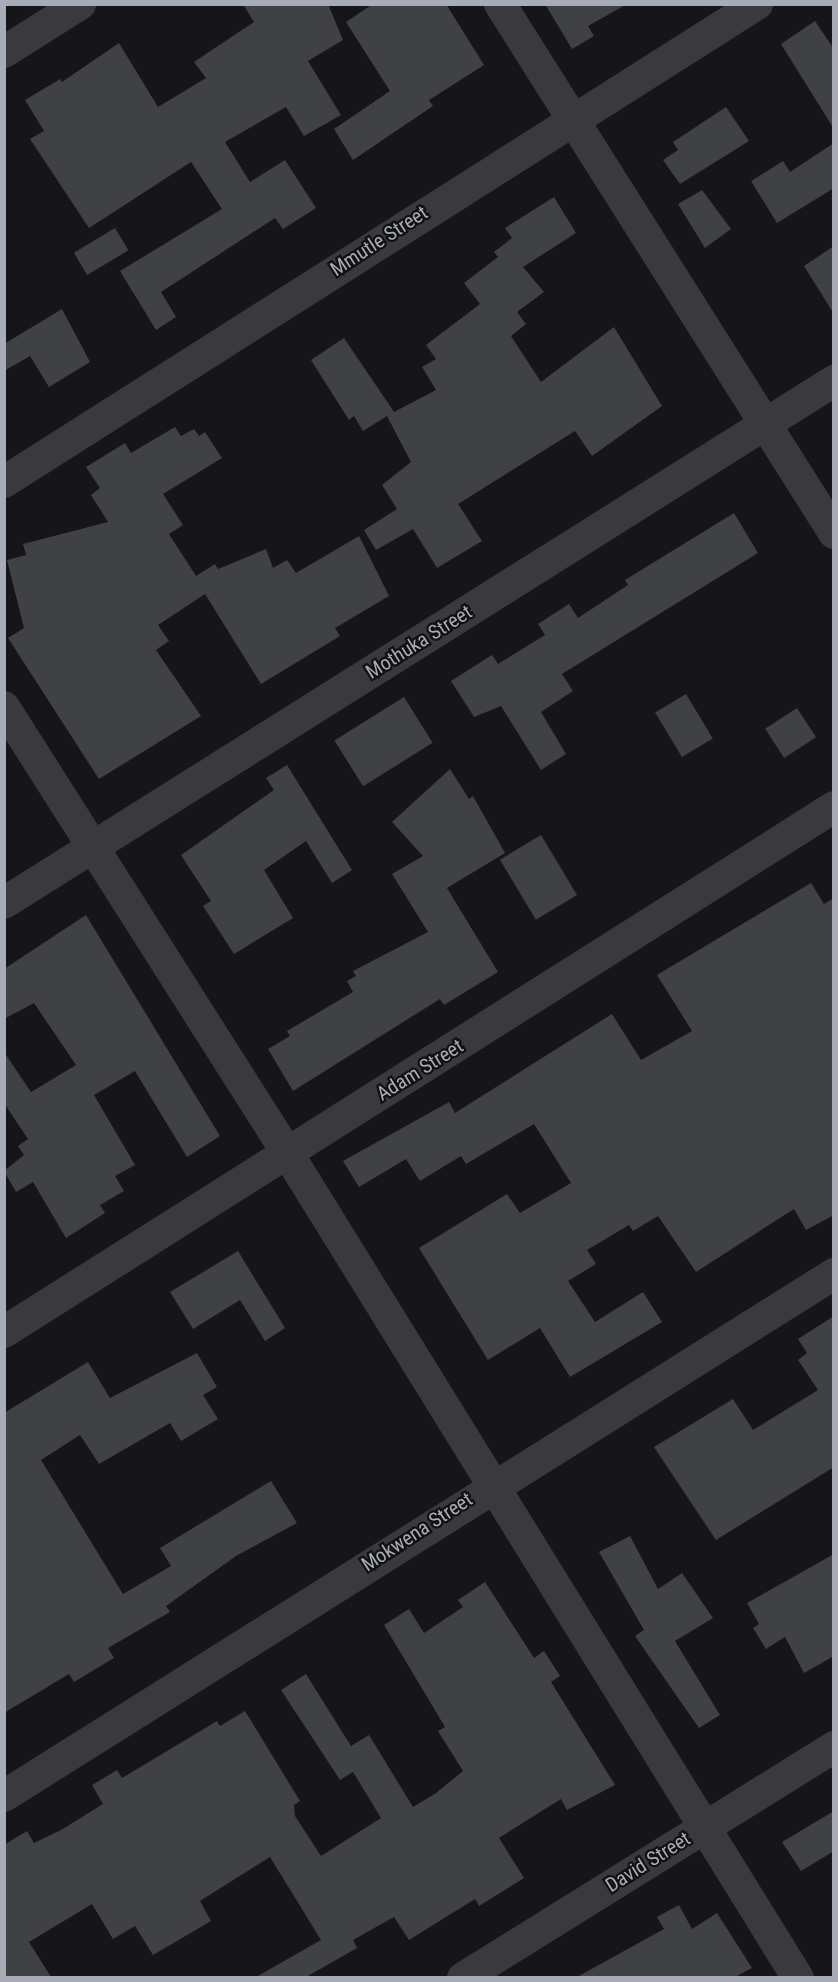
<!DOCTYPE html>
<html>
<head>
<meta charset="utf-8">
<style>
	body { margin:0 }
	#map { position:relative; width:838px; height:1982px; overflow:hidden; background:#161618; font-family:"Roboto Condensed",sans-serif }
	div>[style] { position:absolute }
	.building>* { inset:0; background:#404145; transform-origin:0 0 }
	.minor>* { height:32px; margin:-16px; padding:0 16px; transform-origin:16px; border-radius:16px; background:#39393e }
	span { translate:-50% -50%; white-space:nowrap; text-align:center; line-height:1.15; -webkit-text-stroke:4.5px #111113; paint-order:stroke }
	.street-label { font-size:20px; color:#a8acb7 }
	.frame { position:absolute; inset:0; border:6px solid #a8acb7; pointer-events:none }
</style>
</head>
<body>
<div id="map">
	<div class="building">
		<div style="clip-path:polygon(243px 4px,328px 4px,343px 40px,308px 61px,341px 115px,304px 136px,286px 107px,225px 142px,250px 182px,285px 160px,316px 208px,283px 229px,275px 218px,161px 292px,176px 317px,156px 330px,120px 271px,222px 209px,191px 162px,89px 228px,30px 139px,44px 131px,25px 100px,60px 79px,62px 82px,119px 43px,158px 107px,206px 78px,194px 62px,254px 22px)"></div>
		<div style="clip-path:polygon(373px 4px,446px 4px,484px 65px,429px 100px,433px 106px,353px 160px,334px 129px,390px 91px,346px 22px)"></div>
		<div style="clip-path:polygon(545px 4px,627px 4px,588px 26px,594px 36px,572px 49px)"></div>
		<div style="clip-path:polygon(815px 21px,834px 49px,834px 129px,781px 44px)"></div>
		<div style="clip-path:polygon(726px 107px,749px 141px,680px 184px,663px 160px,678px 150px,673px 142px)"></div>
		<div style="clip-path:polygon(834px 143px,834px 188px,777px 223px,751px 181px,783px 161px,790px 172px)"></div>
		<div style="clip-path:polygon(702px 190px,731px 229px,705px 248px,678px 204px)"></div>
		<div style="clip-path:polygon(554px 197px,576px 233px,523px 267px,544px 292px,517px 312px,526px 324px,511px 336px,541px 382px,614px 327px,662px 406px,592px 456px,575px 431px,458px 504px,482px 541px,437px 568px,413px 529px,376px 550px,364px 530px,397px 509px,382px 485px,411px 462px,387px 416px,363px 431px,354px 416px,349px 420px,311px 360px,344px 338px,394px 412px,436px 390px,422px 367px,436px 359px,426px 345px,480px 304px,464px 283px,498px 257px,494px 252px,512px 238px,505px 228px)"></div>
		<div style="left:115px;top:228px;width:26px;height:48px;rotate:59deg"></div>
		<div style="clip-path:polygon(834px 246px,834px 314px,804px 266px)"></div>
		<div style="clip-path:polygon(62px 309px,90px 362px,49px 387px,30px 356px,4px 371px,4px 344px)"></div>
		<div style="clip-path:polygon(175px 427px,181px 436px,194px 429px,199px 436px,205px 432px,222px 458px,163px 494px,183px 525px,169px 534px,196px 576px,215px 564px,218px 569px,266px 549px,273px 568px,287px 560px,296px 573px,359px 536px,389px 596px,335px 628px,340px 636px,261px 684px,205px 594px,158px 625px,169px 641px,156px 650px,201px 716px,99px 779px,8px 638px,24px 628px,7px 560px,26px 555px,23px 544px,108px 522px,91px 495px,100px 488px,86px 467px,125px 443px,131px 453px)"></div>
		<div style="clip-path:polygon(734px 513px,758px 553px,562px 674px,573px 691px,541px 712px,566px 754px,541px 770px,501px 706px,474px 717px,451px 681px,492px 655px,498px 664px,545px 635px,538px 624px,569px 604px,578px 618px,628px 585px,625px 580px)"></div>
		<div style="left:686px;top:694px;width:52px;height:36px;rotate:59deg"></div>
		<div style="left:404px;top:697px;width:54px;height:82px;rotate:58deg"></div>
		<div style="left:797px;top:708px;width:35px;height:38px;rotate:57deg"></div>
		<div style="clip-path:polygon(287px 765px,352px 870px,332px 883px,306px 841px,264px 870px,293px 918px,234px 954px,203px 906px,211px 901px,181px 855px,274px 790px,266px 778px)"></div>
		<div style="clip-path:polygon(450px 769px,469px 799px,473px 796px,505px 853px,447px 888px,498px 972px,444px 1005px,440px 999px,293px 1091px,268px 1049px,290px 1036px,287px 1031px,353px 992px,347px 981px,356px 976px,353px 971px,428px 932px,392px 874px,423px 856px,392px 822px)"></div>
		<div style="left:541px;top:835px;width:70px;height:48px;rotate:59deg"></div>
		<div style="clip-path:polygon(811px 883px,824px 904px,834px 898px,834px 1215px,806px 1230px,794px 1209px,696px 1272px,658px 1216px,633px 1231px,629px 1225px,587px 1250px,596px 1264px,568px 1281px,595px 1322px,643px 1292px,662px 1322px,570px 1377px,540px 1328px,488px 1360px,419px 1248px,507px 1194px,520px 1213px,571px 1183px,534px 1124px,466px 1164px,461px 1156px,420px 1181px,406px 1159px,359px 1187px,343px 1161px,449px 1102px,455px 1113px,612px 1014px,641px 1060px,692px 1031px,657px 975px)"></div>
		<div style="clip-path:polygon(86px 915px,220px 1136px,187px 1157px,135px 1071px,94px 1095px,135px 1165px,115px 1176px,124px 1191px,100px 1205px,105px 1213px,66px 1238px,33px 1182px,16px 1192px,4px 1171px,24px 1155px,18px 1146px,28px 1139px,4px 1103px,4px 1052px,31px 1092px,76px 1065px,34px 1003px,4px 1019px,4px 969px)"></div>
		<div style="clip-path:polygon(238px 1251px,285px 1328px,265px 1341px,240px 1300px,193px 1329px,170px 1292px)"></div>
		<div style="clip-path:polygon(834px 1316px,834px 1467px,716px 1540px,654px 1447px,733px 1399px,753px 1430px,818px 1390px,798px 1360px,807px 1353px,798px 1339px)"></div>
		<div style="clip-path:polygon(197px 1353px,217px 1387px,203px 1395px,218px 1419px,181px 1441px,170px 1423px,99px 1464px,80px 1435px,41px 1460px,123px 1594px,171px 1566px,160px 1548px,271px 1481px,297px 1523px,236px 1556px,166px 1606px,170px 1612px,108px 1648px,114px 1658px,74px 1682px,69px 1674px,4px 1713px,4px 1413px,88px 1362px,110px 1398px)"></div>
		<div style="clip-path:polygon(630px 1536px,658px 1589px,682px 1573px,713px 1618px,675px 1641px,720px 1715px,699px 1728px,635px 1636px,644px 1630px,599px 1552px)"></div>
		<div style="clip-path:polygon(834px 1554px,834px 1656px,804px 1673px,785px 1637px,766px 1649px,753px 1628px,759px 1624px,747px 1603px)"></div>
		<div style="clip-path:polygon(485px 1582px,534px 1658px,544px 1651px,560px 1676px,551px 1682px,615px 1785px,567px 1810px,561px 1799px,499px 1838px,524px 1878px,479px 1906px,475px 1899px,409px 1940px,394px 1917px,353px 1940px,357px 1948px,306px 1977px,256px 1977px,321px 1940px,270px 1857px,200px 1901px,211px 1921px,153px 1955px,135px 1926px,113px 1939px,92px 1904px,29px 1942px,51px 1977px,4px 1976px,4px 1845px,27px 1831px,34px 1843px,61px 1830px,103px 1804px,92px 1785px,117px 1770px,122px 1778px,217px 1721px,220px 1726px,245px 1711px,300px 1801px,294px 1805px,295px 1816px,321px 1856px,381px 1818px,353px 1772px,340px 1780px,281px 1690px,306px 1674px,351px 1746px,369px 1735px,413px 1807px,436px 1793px,463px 1771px,438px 1731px,445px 1727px,384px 1625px,409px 1609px,424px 1633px,463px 1607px,458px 1600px)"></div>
		<div style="clip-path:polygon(834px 1811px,834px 1851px,801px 1871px,782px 1842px)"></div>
		<div style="clip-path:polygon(679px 1905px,692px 1929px,717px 1913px,752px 1968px,735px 1977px,577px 1977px,664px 1929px,657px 1917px)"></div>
	</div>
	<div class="minor">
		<div style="left:500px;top:4px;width:626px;rotate:57.73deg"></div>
		<div style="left:4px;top:52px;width:90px;rotate:-32.3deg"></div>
		<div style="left:4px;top:482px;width:892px;rotate:-32.41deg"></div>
		<div style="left:4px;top:707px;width:530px;rotate:57.57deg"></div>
		<div style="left:288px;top:1154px;width:969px;rotate:58.25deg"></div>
		<div style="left:4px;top:903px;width:981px;rotate:-32.17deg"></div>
		<div style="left:4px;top:1332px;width:982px;rotate:-32.31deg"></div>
		<div style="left:4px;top:1796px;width:981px;rotate:-32.17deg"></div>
		<div style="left:463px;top:1978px;width:437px;rotate:-31.9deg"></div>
	</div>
	<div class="street-label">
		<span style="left:379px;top:241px;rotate:-33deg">Mmutle Street</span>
		<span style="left:419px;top:642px;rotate:-32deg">Mothuka Street</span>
		<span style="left:420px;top:1070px;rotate:-32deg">Adam Street</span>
		<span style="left:417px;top:1532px;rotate:-33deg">Mokwena Street</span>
		<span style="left:648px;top:1862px;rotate:-32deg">David Street</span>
	</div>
	<div class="frame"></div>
</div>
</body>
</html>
